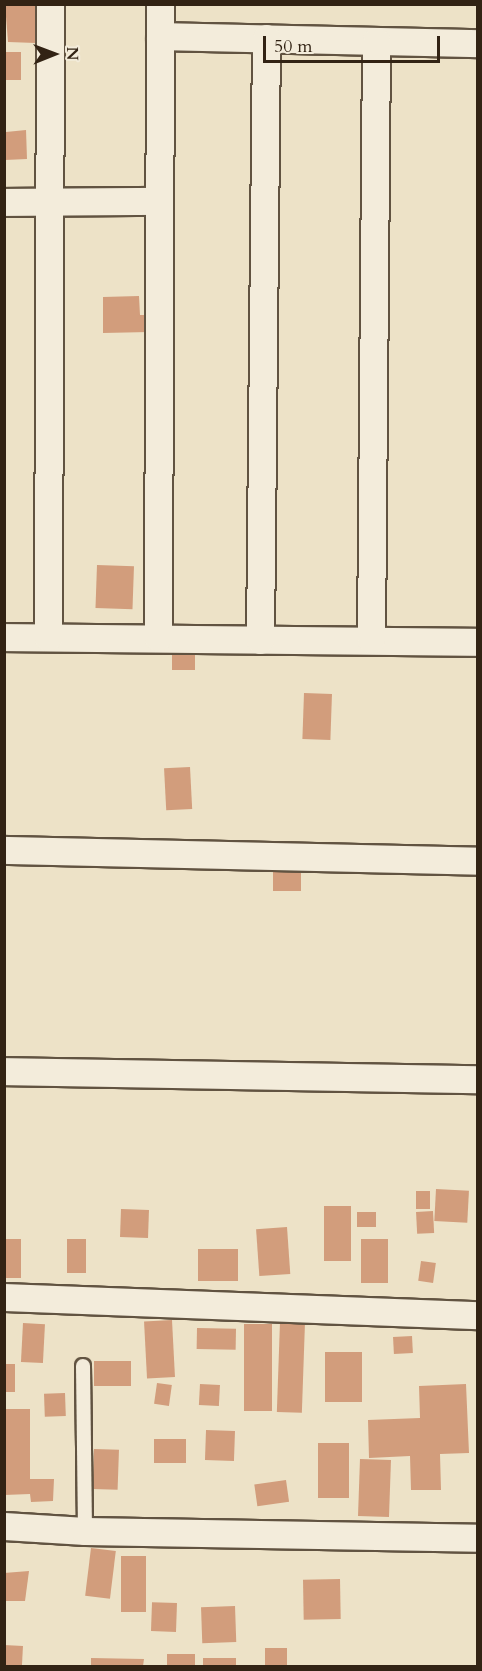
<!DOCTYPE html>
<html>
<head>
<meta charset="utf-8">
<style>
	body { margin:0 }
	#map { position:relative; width:482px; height:1671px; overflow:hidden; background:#ede2c7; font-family:Cardo,serif }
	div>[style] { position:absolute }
	.building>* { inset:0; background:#d29d7c; transform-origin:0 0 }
	.roads { filter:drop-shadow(2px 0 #615341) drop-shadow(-2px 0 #615341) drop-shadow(0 2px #615341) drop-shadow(0 -2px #615341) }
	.lane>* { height:14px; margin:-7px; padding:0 7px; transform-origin:7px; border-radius:7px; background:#f3ecdb }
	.street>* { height:27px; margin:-13.5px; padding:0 13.5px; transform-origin:13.5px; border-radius:13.5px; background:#f3ecdb }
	span { translate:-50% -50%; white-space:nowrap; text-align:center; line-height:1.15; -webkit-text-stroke:4.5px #f3ecdb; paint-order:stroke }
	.frame { position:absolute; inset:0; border:6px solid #322314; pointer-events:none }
	.north { position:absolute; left:24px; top:24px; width:60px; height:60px; -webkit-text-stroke:4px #f3ecdb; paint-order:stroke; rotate:89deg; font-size:16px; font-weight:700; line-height:24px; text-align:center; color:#322314 }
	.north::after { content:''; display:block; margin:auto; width:21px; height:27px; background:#322314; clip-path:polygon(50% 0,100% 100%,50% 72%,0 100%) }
	.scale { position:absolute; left:263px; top:36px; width:177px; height:27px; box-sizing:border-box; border:3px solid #322314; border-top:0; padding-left:8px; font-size:18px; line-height:21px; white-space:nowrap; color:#322314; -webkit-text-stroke:4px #f3ecdb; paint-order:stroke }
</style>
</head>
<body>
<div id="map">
	<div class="building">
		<div style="clip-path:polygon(5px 4px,38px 4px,36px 43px,8px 42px)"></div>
		<div style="left:4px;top:52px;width:17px;height:28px"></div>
		<div style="clip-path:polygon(26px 130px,27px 159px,5px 160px,6px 132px)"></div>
		<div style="clip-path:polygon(139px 296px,140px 315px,149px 315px,149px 332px,103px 333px,103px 297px)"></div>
		<div style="left:97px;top:565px;width:37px;height:43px;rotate:2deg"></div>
		<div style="left:172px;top:653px;width:23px;height:17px"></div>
		<div style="left:304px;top:693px;width:28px;height:46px;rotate:2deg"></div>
		<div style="left:190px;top:767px;width:42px;height:26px;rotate:87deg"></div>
		<div style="left:273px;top:866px;width:28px;height:25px"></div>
		<div style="left:436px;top:1189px;width:33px;height:32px;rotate:3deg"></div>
		<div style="left:416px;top:1191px;width:14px;height:18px"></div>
		<div style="left:324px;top:1206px;width:27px;height:55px"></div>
		<div style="left:121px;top:1209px;width:28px;height:28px;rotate:2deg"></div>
		<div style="left:433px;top:1211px;width:22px;height:17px;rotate:87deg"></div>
		<div style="left:357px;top:1212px;width:19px;height:15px"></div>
		<div style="left:287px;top:1227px;width:47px;height:31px;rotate:86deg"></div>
		<div style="left:4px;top:1239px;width:17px;height:39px"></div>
		<div style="left:67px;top:1239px;width:19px;height:34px"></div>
		<div style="left:361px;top:1239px;width:27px;height:44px"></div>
		<div style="left:198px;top:1249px;width:40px;height:32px"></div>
		<div style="left:421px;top:1261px;width:15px;height:20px;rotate:8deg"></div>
		<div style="left:172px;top:1320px;width:57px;height:28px;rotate:87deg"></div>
		<div style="left:280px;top:1322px;width:25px;height:90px;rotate:2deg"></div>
		<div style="left:23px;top:1323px;width:22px;height:39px;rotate:3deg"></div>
		<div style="left:244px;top:1324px;width:28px;height:87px"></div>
		<div style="left:197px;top:1328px;width:39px;height:21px;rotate:1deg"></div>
		<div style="left:412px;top:1336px;width:17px;height:19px;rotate:87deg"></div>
		<div style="left:325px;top:1352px;width:37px;height:50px"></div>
		<div style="left:94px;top:1361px;width:37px;height:25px"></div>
		<div style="left:4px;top:1364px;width:11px;height:28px"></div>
		<div style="left:157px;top:1383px;width:15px;height:21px;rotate:8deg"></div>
		<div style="left:200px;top:1384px;width:20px;height:21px;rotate:3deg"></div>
		<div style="clip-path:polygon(466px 1384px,469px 1453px,440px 1454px,441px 1490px,411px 1490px,410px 1456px,369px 1458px,368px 1420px,420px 1418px,419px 1386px)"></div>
		<div style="left:65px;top:1393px;width:23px;height:21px;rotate:88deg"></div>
		<div style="clip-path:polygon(4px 1409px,30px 1409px,30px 1479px,54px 1479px,53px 1501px,31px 1502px,30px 1494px,4px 1495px)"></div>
		<div style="left:235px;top:1431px;width:30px;height:29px;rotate:92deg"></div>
		<div style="left:154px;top:1439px;width:32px;height:24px"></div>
		<div style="left:318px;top:1443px;width:31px;height:55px"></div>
		<div style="left:94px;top:1449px;width:25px;height:40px;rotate:2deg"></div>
		<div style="left:360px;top:1459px;width:31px;height:57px;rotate:2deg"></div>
		<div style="left:286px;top:1480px;width:22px;height:32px;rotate:82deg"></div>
		<div style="left:91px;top:1548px;width:25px;height:48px;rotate:7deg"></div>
		<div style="left:121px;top:1556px;width:25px;height:56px"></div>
		<div style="clip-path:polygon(29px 1571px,25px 1601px,4px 1601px,4px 1573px)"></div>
		<div style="left:340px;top:1579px;width:40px;height:37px;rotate:89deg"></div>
		<div style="left:177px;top:1603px;width:29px;height:25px;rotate:92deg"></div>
		<div style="left:235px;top:1606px;width:36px;height:34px;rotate:88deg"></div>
		<div style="left:4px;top:1645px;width:19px;height:21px;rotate:3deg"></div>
		<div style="left:265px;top:1648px;width:22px;height:18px"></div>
		<div style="left:195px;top:1654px;width:12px;height:28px;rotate:90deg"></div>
		<div style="clip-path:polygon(91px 1658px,144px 1659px,143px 1666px,91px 1666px)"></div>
		<div style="left:203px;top:1658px;width:33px;height:8px"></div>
	</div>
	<div class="roads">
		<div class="lane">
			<div style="left:83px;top:1366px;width:165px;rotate:89.3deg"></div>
		</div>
		<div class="street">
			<div style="left:160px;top:36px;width:318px;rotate:1.3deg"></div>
			<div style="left:4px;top:202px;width:154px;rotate:-0.4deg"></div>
			<div style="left:4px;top:637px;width:474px;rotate:0.6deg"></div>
			<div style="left:48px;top:637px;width:633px;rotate:-89.82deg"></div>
			<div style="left:158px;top:637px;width:633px;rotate:-89.82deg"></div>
			<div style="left:260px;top:640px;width:602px;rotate:-89.43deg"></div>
			<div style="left:371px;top:640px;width:599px;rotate:-89.52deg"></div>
			<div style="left:4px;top:850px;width:474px;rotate:1.3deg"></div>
			<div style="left:4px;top:1071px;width:474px;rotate:1deg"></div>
			<div style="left:4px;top:1297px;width:474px;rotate:2.2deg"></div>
			<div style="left:4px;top:1526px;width:81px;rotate:3.5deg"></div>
			<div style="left:85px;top:1531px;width:393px;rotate:1deg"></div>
		</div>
	</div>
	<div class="frame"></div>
	<div class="north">N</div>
	<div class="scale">50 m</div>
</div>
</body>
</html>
